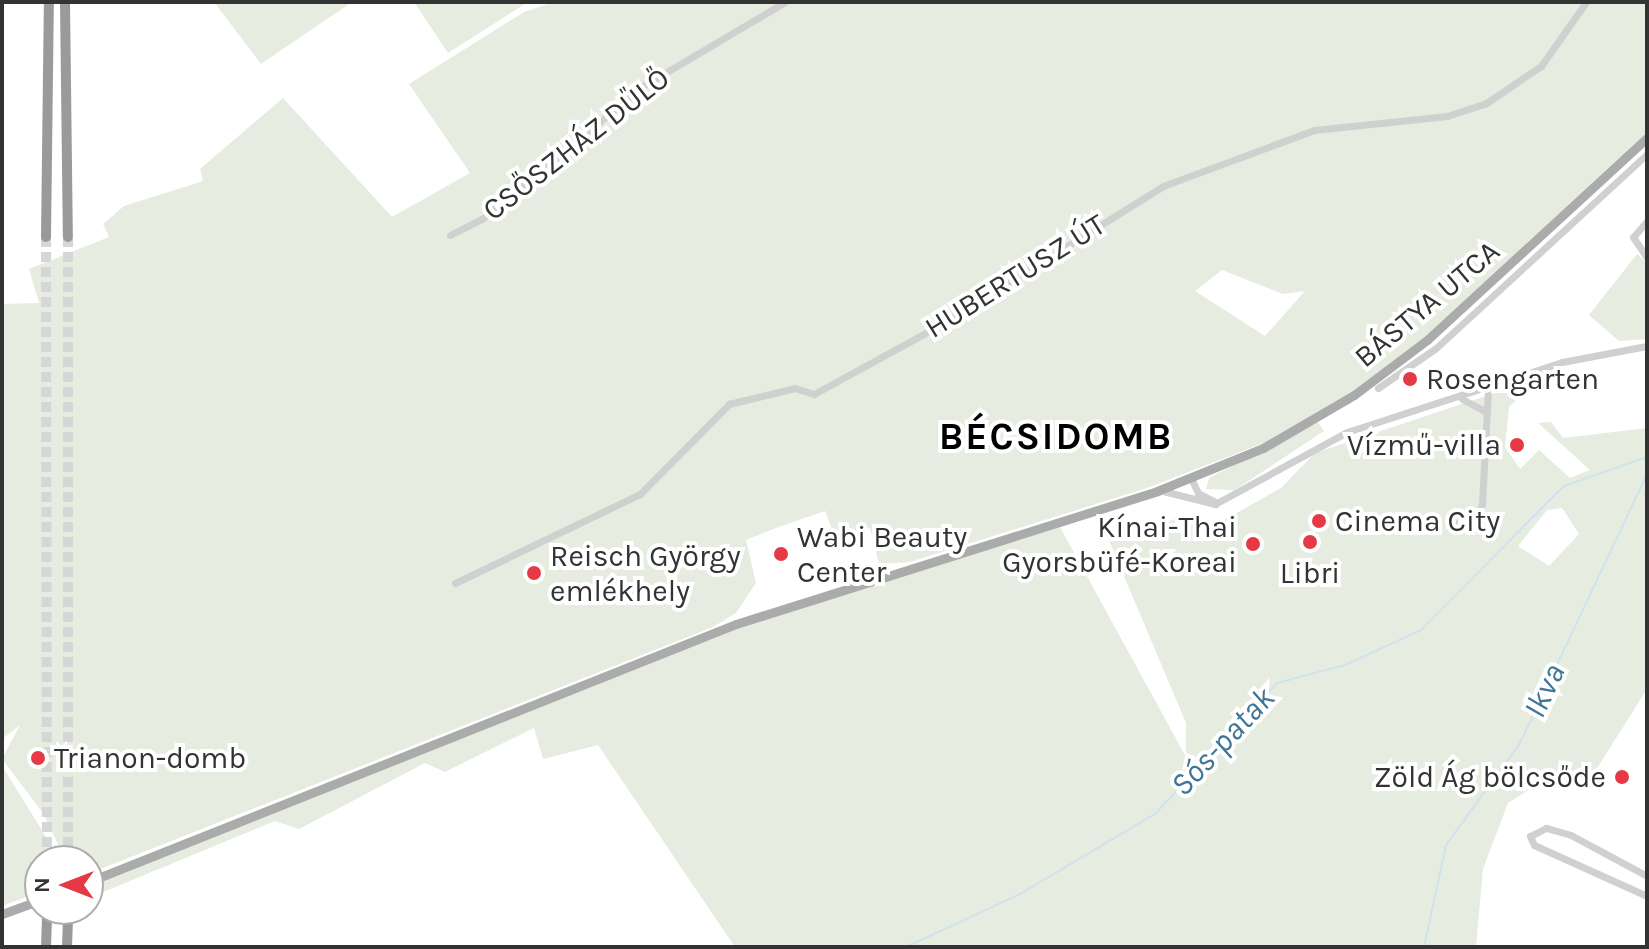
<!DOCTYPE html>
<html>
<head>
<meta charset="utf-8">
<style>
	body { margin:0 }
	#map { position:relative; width:1649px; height:949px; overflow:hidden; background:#fff; font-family:Karla,sans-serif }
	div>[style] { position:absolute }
	.green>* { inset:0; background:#e6ecdf }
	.stream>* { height:2px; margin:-1px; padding:0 1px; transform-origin:1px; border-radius:1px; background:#cfe2ee }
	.highway-tunnel>* { height:10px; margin-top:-5px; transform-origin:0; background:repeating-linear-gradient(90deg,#d6d6d6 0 10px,transparent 0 15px) }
	.minor>* { height:7px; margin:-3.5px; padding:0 3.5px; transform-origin:3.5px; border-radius:3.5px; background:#d0d0d0 }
	.major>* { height:9px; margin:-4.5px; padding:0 4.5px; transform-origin:4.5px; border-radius:4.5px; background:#ababab }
	.highway>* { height:10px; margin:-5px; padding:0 5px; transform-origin:5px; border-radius:5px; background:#9a9a9a }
	.dots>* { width:22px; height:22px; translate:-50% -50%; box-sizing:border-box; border:4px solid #fff; border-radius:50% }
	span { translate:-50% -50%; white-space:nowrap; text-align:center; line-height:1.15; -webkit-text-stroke:8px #fff; paint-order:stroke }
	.street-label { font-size:30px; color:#333 }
	.poi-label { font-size:30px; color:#333 }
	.left { translate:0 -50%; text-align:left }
	.right { translate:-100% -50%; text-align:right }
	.water-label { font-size:32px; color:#3f7597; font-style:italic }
	.district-label { font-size:38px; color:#000; font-weight:700; letter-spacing:2px }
	.frame { position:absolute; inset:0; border:4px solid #333; pointer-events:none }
	.north { position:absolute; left:24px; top:845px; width:80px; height:80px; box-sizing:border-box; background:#fff; border:2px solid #adadad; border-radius:50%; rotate:270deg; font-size:22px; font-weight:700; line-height:32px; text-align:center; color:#333 }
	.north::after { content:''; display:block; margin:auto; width:28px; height:36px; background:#e63946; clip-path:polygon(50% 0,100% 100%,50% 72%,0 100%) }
</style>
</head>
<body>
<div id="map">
	<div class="green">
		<div style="clip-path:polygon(214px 2px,352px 2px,261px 64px)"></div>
		<div style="clip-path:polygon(414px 2px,528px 2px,448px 53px)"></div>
		<div style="clip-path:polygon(evenodd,554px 2px,1647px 2px,1647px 132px,1424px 338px,1347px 396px,1266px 442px,1147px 488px,910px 562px,879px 564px,870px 528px,835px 537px,825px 511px,776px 528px,746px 540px,756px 583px,736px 613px,713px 627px,88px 874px,88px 861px,66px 861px,43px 813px,2px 759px,20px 725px,2px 739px,2px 304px,39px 303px,29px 269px,109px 237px,103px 224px,124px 206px,203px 181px,200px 169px,283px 98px,392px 217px,470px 173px,409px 84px,524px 12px,554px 2px,1222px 270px,1283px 294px,1305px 291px,1265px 336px,1195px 291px,1222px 270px)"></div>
		<div style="clip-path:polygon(1637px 254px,1647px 263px,1647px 339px,1619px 341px,1589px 315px)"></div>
		<div style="clip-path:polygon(evenodd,1513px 387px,1518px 398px,1509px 407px,1505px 447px,1520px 469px,1539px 450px,1570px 478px,1590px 470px,1538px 423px,1551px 422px,1563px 438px,1647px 428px,1647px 689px,1584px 789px,1544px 780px,1508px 803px,1483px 869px,1476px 947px,735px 947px,598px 745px,543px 759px,534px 728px,445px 772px,425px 763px,299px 829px,275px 821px,101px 893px,88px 888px,757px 620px,1060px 527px,1186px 757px,1186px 723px,1107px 536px,1137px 518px,1146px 532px,1183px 515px,1210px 528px,1281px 488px,1315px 453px,1513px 387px,1562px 508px,1579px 534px,1549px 566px,1518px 546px,1547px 510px,1562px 508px)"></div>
		<div style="clip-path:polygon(1318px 422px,1324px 431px,1235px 490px,1206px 489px,1209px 478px)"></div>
		<div style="clip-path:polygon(2px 766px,61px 861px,40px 861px,40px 892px,2px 906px)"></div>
	</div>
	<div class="stream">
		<div style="left:906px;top:947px;width:126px;rotate:-24.9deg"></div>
		<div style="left:1020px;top:894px;width:157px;rotate:-30.7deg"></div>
		<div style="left:1155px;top:814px;width:179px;rotate:-47deg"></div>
		<div style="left:1277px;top:683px;width:70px;rotate:-14.8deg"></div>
		<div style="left:1345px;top:665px;width:84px;rotate:-24.7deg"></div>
		<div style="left:1421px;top:630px;width:203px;rotate:-45.2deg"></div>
		<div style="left:1564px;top:486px;width:88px;rotate:-19.3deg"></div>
		<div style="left:1424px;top:947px;width:104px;rotate:-77.8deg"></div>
		<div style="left:1446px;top:845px;width:124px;rotate:-53.9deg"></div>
		<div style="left:1519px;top:745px;width:300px;rotate:-64.7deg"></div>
	</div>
	<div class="highway-tunnel">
		<div style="left:46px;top:237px;width:624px;rotate:89.91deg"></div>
		<div style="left:68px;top:237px;width:624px;rotate:90deg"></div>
	</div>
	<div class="minor">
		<div style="left:1647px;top:221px;width:21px;rotate:131deg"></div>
		<div style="left:1633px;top:237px;width:25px;rotate:56deg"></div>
		<div style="left:450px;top:235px;width:36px;rotate:-27deg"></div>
		<div style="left:482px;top:219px;width:209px;rotate:-39.6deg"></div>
		<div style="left:643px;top:86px;width:165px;rotate:-30.6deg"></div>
		<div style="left:1378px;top:388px;width:70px;rotate:-34.6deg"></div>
		<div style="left:1436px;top:348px;width:287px;rotate:-42.6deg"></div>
		<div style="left:1462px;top:399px;width:27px;rotate:28deg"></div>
		<div style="left:1191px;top:478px;width:17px;rotate:65deg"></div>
		<div style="left:1198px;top:493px;width:20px;rotate:27deg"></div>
		<div style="left:1163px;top:491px;width:54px;rotate:14deg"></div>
		<div style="left:1215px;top:504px;width:150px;rotate:-28.6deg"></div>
		<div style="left:1347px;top:432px;width:226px;rotate:-18deg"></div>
		<div style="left:1562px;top:362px;width:86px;rotate:-10.7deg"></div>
		<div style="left:1459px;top:522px;width:17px;rotate:21deg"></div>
		<div style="left:1475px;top:528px;width:25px;rotate:-74deg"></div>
		<div style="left:1482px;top:504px;width:116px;rotate:-87deg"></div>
		<div style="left:455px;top:583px;width:205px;rotate:-25.7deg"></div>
		<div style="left:640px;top:494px;width:127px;rotate:-45.3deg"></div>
		<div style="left:729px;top:404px;width:68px;rotate:-13.6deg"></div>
		<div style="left:795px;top:388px;width:20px;rotate:18deg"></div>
		<div style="left:814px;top:394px;width:144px;rotate:-28.7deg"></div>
		<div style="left:940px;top:325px;width:263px;rotate:-31.9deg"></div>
		<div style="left:1163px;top:186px;width:161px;rotate:-20.3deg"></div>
		<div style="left:1314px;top:130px;width:134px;rotate:-6deg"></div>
		<div style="left:1447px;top:116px;width:40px;rotate:-18deg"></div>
		<div style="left:1485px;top:104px;width:68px;rotate:-34.2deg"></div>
		<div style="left:1541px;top:66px;width:78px;rotate:-54.9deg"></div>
		<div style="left:1647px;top:876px;width:86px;rotate:-151.7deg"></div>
		<div style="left:1571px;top:835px;width:26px;rotate:-164deg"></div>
		<div style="left:1546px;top:828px;width:18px;rotate:153deg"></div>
		<div style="left:1530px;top:836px;width:10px;rotate:66deg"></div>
		<div style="left:1534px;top:845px;width:124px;rotate:24.3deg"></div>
	</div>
	<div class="major">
		<div style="left:88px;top:882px;width:697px;rotate:-21.71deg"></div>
		<div style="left:736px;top:624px;width:442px;rotate:-17.5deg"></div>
		<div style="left:1157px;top:491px;width:114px;rotate:-22.1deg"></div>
		<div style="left:1263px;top:448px;width:105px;rotate:-30.2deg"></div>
		<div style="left:1354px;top:395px;width:91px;rotate:-37deg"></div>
		<div style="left:1427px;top:340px;width:299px;rotate:-42.6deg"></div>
		<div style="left:2px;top:914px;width:40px;rotate:-20.2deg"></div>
	</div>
	<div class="highway">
		<div style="left:65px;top:2px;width:235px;rotate:89.3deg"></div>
		<div style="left:46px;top:237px;width:235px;rotate:-89.3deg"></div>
		<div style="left:46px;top:947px;width:29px;rotate:-88deg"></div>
		<div style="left:67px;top:947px;width:33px;rotate:-88deg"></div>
	</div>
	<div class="dots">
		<div style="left:1410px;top:379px;background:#e63946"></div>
		<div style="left:1517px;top:445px;background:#e63946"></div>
		<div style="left:1319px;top:521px;background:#e63946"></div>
		<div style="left:1310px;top:542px;background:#e63946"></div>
		<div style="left:1253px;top:544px;background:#e63946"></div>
		<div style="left:781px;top:554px;background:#e63946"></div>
		<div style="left:534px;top:573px;background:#e63946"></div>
		<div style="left:38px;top:758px;background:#e63946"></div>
		<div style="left:1622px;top:777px;background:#e63946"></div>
	</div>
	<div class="street-label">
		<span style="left:576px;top:144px;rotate:-38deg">CSŐSZHÁZ DŰLŐ</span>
		<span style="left:1015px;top:276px;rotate:-32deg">HUBERTUSZ ÚT</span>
		<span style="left:1427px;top:304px;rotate:-40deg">BÁSTYA UTCA</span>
	</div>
	<div class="poi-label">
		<span class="left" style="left:1426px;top:379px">Rosengarten</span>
		<span class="right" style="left:1501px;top:445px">Vízmű-villa</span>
		<span class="left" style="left:1335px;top:521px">Cinema City</span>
		<span class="right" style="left:1237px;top:544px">Kínai-Thai<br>Gyorsbüfé-Koreai</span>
		<span class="left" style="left:797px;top:554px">Wabi Beauty<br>Center</span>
		<span class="left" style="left:550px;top:573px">Reisch György<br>emlékhely</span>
		<span style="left:1310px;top:573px">Libri</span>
		<span class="left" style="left:54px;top:758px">Trianon-domb</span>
		<span class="right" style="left:1606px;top:777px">Zöld Ág bölcsőde</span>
	</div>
	<div class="water-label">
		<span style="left:1545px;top:691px;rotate:-65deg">Ikva</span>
		<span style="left:1223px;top:742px;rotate:-47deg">Sós-patak</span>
	</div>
	<div class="district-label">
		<span style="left:1056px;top:437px">BÉCSIDOMB</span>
	</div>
	<div class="frame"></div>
	<div class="north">N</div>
</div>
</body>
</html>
